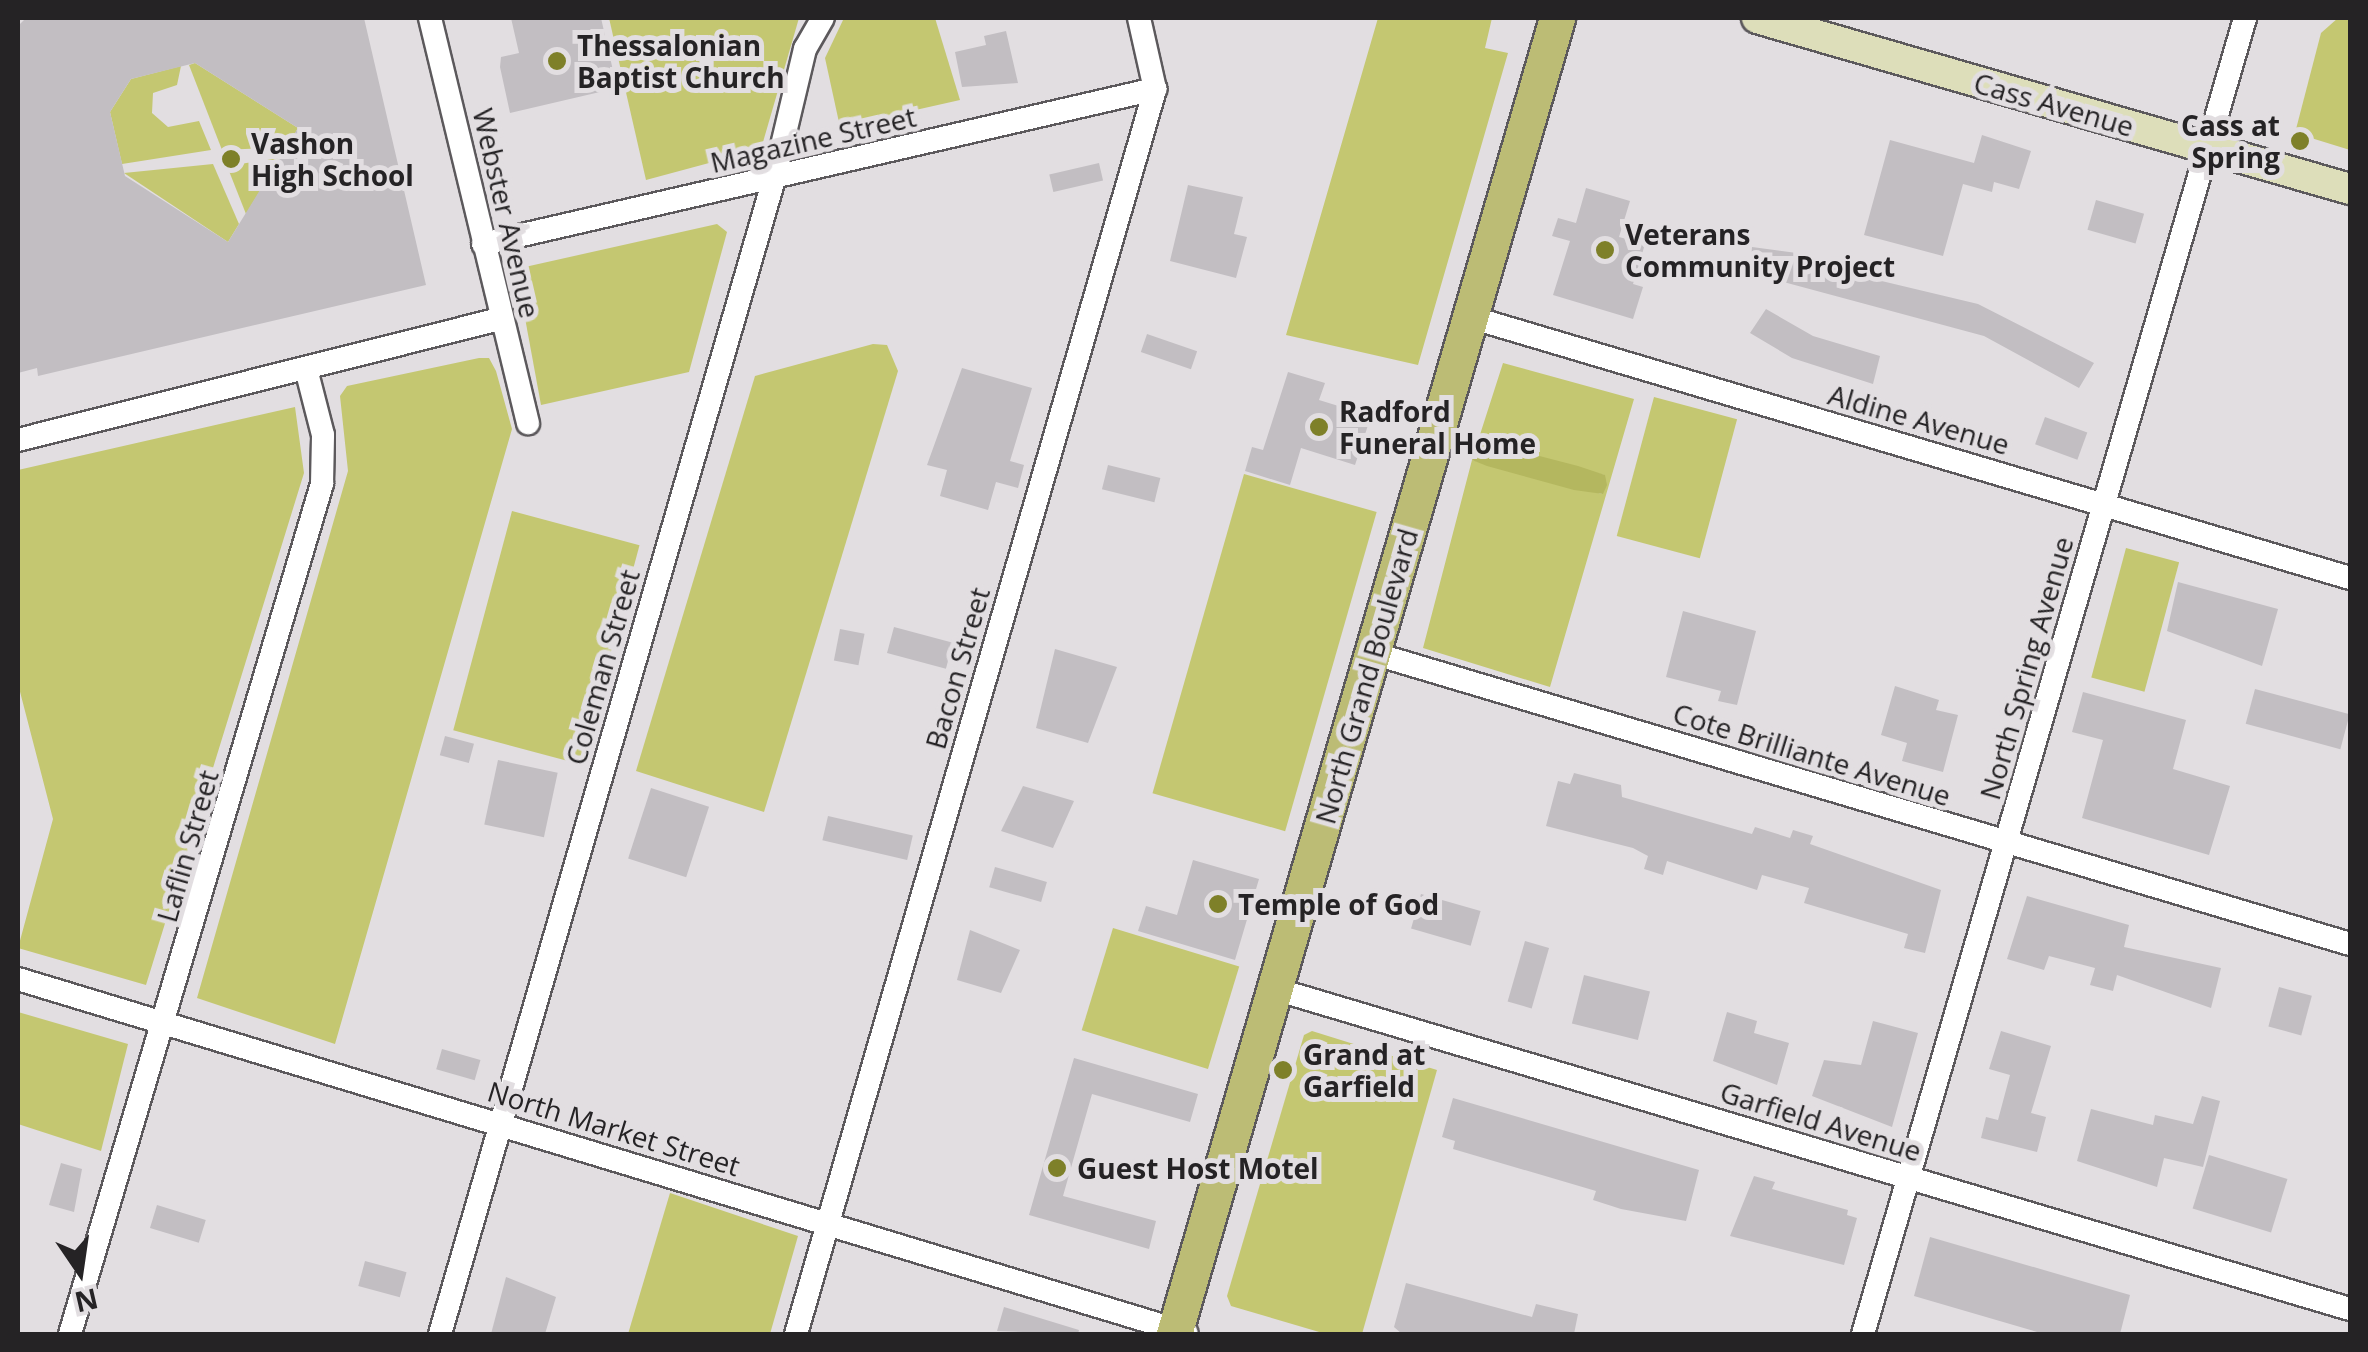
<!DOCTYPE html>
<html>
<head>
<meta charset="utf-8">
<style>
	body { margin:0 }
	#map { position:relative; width:2368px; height:1352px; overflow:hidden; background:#e2dee1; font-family:"Open Sans",sans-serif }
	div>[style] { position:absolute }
	.green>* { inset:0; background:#c4c771; transform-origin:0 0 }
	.forest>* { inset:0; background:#b4b75f }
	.building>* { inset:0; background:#c2bec2; transform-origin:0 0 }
	.roads { filter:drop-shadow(2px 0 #5c595c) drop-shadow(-2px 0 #5c595c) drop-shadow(0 2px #5c595c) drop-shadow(0 -2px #5c595c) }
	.street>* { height:22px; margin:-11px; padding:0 11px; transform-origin:11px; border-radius:11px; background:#fff }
	.secondary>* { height:30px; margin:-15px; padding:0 15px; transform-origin:15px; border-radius:15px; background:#dddeba }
	.primary>* { height:35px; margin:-17.5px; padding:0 17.5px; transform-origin:17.5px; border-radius:17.5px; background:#bcbc75 }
	.dots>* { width:28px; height:28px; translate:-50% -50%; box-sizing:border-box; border:5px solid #e2dee1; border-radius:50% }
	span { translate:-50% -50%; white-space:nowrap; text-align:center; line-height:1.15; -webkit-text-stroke:10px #e2dee1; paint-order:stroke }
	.poi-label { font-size:28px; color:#252325; font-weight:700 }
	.left { translate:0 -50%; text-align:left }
	.right { translate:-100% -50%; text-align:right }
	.street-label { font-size:28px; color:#252325 }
	.frame { position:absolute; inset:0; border:20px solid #252325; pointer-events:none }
	.north { position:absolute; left:30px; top:1222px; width:100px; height:100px; -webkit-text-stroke:8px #e2dee1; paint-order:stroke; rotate:167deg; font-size:28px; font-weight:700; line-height:40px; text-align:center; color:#252325 }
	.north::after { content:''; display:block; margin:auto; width:35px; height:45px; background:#252325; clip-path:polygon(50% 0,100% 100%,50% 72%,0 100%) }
</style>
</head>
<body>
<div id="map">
	<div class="green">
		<div style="clip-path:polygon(609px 18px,799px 18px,761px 149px,646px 180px)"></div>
		<div style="clip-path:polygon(844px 18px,935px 18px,960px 100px,840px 127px,825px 58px)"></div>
		<div style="clip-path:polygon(1378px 18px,1492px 18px,1485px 48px,1508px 53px,1418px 365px,1286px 335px)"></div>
		<div style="clip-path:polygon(2338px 18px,2350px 18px,2350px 150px,2295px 133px,2321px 33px)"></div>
		<div style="clip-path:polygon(195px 63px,298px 128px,287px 147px,222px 150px,189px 65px)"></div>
		<div style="clip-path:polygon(181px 66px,177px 85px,153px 93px,152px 113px,168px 127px,199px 121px,211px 150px,122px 164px,110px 112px,131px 79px)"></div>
		<div style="clip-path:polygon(280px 158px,246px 214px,227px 166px)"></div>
		<div style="clip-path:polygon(213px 164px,239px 224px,228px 242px,124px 173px)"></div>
		<div style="clip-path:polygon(717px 224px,727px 232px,689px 372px,541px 405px,516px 269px)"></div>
		<div style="clip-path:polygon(873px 344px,887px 345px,898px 371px,764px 812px,636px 771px,755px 376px)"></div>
		<div style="clip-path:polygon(479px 358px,489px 358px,496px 371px,512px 429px,335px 1044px,197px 998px,348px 471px,340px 396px,347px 386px)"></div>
		<div style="clip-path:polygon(1503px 363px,1634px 399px,1550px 687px,1423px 648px,1472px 460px,1602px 494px,1604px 475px,1483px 441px,1476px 447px)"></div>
		<div style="left:1654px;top:397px;width:86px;height:144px;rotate:15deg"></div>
		<div style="clip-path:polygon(295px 407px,304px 473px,146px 985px,18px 948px,53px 819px,18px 684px,18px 470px)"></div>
		<div style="left:1244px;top:474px;width:138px;height:332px;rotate:16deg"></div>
		<div style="left:512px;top:511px;width:132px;height:227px;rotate:15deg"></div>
		<div style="left:2126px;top:548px;width:55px;height:134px;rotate:15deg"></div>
		<div style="left:1113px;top:928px;width:132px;height:107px;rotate:17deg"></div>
		<div style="clip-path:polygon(18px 1012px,128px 1044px,101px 1151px,18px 1124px)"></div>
		<div style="clip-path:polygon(1312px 1031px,1437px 1070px,1362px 1334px,1326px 1334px,1231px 1306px,1227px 1296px,1304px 1035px)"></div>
		<div style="clip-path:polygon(670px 1193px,798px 1236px,770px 1334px,628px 1334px)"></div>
	</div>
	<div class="forest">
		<div style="clip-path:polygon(1482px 441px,1578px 466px,1605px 475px,1607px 485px,1603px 494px,1574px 490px,1487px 466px,1472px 460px)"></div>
	</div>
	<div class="building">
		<div style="clip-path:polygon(evenodd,26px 18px,364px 18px,426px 285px,38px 376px,37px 368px,18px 373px,18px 26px,26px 18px,195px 63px,298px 128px,228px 242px,125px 176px,110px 112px,131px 79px,195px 63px)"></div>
		<div style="clip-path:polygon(511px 18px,601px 18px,617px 88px,510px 113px,500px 67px,501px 57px,519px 53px)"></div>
		<div style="clip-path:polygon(1006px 31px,1018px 83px,962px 87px,955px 52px,986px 45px,984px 36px)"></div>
		<div style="clip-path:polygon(1982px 135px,2031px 151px,2019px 189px,1994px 182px,1992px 192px,1963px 184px,1943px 256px,1864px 235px,1890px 140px,1974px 163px)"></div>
		<div style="left:1099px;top:163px;width:18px;height:51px;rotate:77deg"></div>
		<div style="clip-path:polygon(1188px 185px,1243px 197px,1234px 234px,1247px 237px,1236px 278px,1170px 261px)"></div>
		<div style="clip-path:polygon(1586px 188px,1630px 201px,1619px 237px,1645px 244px,1633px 284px,1643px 287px,1633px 319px,1553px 295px,1570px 241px,1552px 236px,1558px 218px,1576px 223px)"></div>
		<div style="left:2096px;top:200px;width:50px;height:31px;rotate:16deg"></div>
		<div style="clip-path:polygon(1752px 247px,1804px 254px,1869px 278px,1978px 304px,2094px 363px,2079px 388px,1984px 336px,1750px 273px)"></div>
		<div style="clip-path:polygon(1766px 309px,1813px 336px,1880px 356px,1873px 384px,1792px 358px,1750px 333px)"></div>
		<div style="left:1147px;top:334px;width:53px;height:19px;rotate:19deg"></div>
		<div style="clip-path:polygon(962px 368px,1032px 388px,1010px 461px,1024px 465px,1018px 488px,996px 482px,988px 510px,940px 496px,947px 470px,927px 465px)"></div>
		<div style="clip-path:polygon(1288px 372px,1325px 383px,1319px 400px,1371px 416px,1355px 465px,1301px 448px,1290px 485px,1245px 471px,1252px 447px,1263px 450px)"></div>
		<div style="left:2045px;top:417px;width:45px;height:29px;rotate:20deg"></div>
		<div style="left:1108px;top:465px;width:54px;height:25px;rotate:14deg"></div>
		<div style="clip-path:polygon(2178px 582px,2278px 609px,2262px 666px,2167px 631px)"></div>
		<div style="clip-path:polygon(1683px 611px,1756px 631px,1737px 705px,1718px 701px,1721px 691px,1666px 677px)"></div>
		<div style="left:894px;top:627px;width:61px;height:27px;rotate:15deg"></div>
		<div style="left:840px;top:629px;width:25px;height:32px;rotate:11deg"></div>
		<div style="clip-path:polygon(1055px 649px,1117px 667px,1088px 743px,1036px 728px)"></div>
		<div style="clip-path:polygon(1895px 686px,1939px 700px,1936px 710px,1958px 715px,1943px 772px,1902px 761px,1907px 743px,1881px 735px)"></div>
		<div style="left:2255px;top:689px;width:98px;height:36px;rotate:15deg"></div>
		<div style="clip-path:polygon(2083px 692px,2186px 720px,2173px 769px,2230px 786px,2209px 855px,2082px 818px,2103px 740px,2072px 732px)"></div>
		<div style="left:445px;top:736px;width:30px;height:20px;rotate:15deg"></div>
		<div style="left:498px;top:760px;width:61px;height:66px;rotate:12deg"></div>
		<div style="clip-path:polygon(1574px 773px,1621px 785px,1622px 797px,1752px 834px,1755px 827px,1790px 838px,1793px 830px,1813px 836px,1810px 844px,1941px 890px,1925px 953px,1904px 948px,1908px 934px,1804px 903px,1809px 888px,1762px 875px,1757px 890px,1667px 861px,1663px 875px,1644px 869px,1648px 856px,1633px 848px,1546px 826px,1558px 781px,1570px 784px)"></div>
		<div style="clip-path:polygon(1023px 786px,1074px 801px,1053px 848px,1001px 831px)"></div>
		<div style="left:651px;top:788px;width:61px;height:74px;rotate:18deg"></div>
		<div style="left:828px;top:816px;width:87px;height:25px;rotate:13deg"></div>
		<div style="clip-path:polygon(1193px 860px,1259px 879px,1235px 960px,1138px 931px,1146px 906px,1177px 915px)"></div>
		<div style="left:995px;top:867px;width:54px;height:21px;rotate:16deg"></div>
		<div style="left:1421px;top:894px;width:62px;height:36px;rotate:16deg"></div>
		<div style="clip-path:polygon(2027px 896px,2129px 925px,2124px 947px,2221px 968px,2211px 1008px,2117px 975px,2113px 991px,2090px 985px,2095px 968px,2049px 956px,2044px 970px,2007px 959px)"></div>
		<div style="clip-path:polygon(970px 930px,1020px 950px,1001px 993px,957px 980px)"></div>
		<div style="left:1525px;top:941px;width:25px;height:63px;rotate:16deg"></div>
		<div style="left:1584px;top:975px;width:68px;height:50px;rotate:14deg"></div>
		<div style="left:2279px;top:987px;width:34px;height:41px;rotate:15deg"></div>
		<div style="clip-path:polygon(1727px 1012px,1757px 1021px,1754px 1033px,1789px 1043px,1777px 1085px,1713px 1061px)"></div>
		<div style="clip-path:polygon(1873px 1021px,1918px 1033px,1892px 1127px,1812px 1096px,1824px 1060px,1861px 1065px)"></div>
		<div style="clip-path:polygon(2001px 1031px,2051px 1046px,2031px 1113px,2046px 1117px,2037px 1152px,1981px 1138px,1986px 1117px,1998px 1120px,2010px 1075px,1989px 1069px)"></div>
		<div style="left:442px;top:1049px;width:40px;height:21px;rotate:16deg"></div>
		<div style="clip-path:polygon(1074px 1058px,1198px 1094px,1190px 1122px,1092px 1094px,1063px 1196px,1156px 1221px,1149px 1249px,1029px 1215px)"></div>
		<div style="clip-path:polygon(2202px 1096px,2220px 1101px,2203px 1167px,2164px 1158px,2157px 1187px,2077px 1161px,2091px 1109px,2153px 1125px,2155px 1115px,2193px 1124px)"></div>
		<div style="clip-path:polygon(1453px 1098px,1699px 1170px,1686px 1221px,1621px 1209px,1593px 1200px,1596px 1191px,1453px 1149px,1455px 1141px,1442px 1137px)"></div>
		<div style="left:2209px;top:1155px;width:82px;height:56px;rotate:17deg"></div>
		<div style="clip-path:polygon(61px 1163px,82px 1169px,74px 1212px,49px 1205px)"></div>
		<div style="clip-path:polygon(1754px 1176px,1775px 1182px,1772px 1189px,1848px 1210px,1847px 1215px,1857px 1218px,1844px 1265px,1730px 1236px)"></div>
		<div style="left:157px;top:1205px;width:51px;height:24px;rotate:17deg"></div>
		<div style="clip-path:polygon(1930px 1237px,2130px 1295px,2120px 1334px,2044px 1334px,1914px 1296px)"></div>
		<div style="left:365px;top:1261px;width:43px;height:26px;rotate:15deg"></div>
		<div style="clip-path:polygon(506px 1277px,556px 1297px,545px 1334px,491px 1334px)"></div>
		<div style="clip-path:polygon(1406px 1283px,1532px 1317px,1536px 1304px,1578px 1314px,1574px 1334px,1402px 1334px,1394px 1327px)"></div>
		<div style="clip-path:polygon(1004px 1307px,1079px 1330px,1078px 1334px,997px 1331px)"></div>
	</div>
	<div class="roads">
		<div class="street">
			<div style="left:430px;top:18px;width:417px;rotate:76.4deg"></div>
			<div style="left:483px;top:244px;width:690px;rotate:-12.99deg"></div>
			<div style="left:1470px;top:317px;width:918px;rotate:16.52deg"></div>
			<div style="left:18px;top:440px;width:498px;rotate:-14.1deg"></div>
			<div style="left:1372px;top:653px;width:1020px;rotate:16.57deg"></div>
			<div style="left:18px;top:979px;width:1221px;rotate:16.85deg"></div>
			<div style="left:1275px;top:989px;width:1122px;rotate:16.58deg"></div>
			<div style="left:70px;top:1334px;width:887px;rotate:-73.49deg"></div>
			<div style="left:322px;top:484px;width:49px;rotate:-88.8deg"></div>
			<div style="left:323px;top:435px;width:68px;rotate:-104.4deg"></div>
			<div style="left:440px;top:1334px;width:1202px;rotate:-73.87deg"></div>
			<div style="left:774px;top:179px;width:134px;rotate:-76.6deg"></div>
			<div style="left:805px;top:49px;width:36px;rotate:-60deg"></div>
			<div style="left:796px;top:1334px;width:1296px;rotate:-73.91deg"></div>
			<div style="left:1155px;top:89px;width:73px;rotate:-102.7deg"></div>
			<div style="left:1863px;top:1334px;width:1370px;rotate:-73.81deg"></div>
		</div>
		<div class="secondary">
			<div style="left:1757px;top:18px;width:617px;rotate:16.09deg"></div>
		</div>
		<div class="primary">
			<div style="left:1174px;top:1334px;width:1371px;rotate:-73.77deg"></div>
		</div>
	</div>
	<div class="dots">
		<div style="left:557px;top:61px;background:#7e8029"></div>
		<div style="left:2300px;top:141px;background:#7e8029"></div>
		<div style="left:231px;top:159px;background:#7e8029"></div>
		<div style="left:1605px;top:250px;background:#7e8029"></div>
		<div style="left:1319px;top:427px;background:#7e8029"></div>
		<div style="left:1218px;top:904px;background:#7e8029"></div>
		<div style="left:1283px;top:1070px;background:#7e8029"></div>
		<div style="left:1057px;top:1168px;background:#7e8029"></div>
	</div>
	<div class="poi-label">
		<span class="left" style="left:577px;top:61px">Thessalonian<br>Baptist Church</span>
		<span class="right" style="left:2280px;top:141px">Cass at<br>Spring</span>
		<span class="left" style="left:251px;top:159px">Vashon<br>High School</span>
		<span class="left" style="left:1625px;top:250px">Veterans<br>Community Project</span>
		<span class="left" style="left:1339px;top:427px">Radford<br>Funeral Home</span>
		<span class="left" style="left:1238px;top:904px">Temple of God</span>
		<span class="left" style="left:1303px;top:1070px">Grand at<br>Garfield</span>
		<span class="left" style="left:1077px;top:1168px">Guest Host Motel</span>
	</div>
	<div class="street-label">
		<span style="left:2054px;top:104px;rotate:16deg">Cass Avenue</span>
		<span style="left:813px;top:139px;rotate:-13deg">Magazine Street</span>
		<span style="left:507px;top:213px;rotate:77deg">Webster Avenue</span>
		<span style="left:1919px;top:419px;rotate:16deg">Aldine Avenue</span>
		<span style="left:602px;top:667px;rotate:-74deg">Coleman Street</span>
		<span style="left:957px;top:668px;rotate:-74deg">Bacon Street</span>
		<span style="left:2026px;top:668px;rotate:-74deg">North Spring Avenue</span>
		<span style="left:1366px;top:676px;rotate:-74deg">North Grand Boulevard</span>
		<span style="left:1812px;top:754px;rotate:17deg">Cote Brilliante Avenue</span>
		<span style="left:187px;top:846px;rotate:-74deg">Laflin Street</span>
		<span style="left:1821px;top:1121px;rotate:17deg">Garfield Avenue</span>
		<span style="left:614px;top:1128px;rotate:17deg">North Market Street</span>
	</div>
	<div class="frame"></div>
	<div class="north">N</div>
</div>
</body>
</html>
